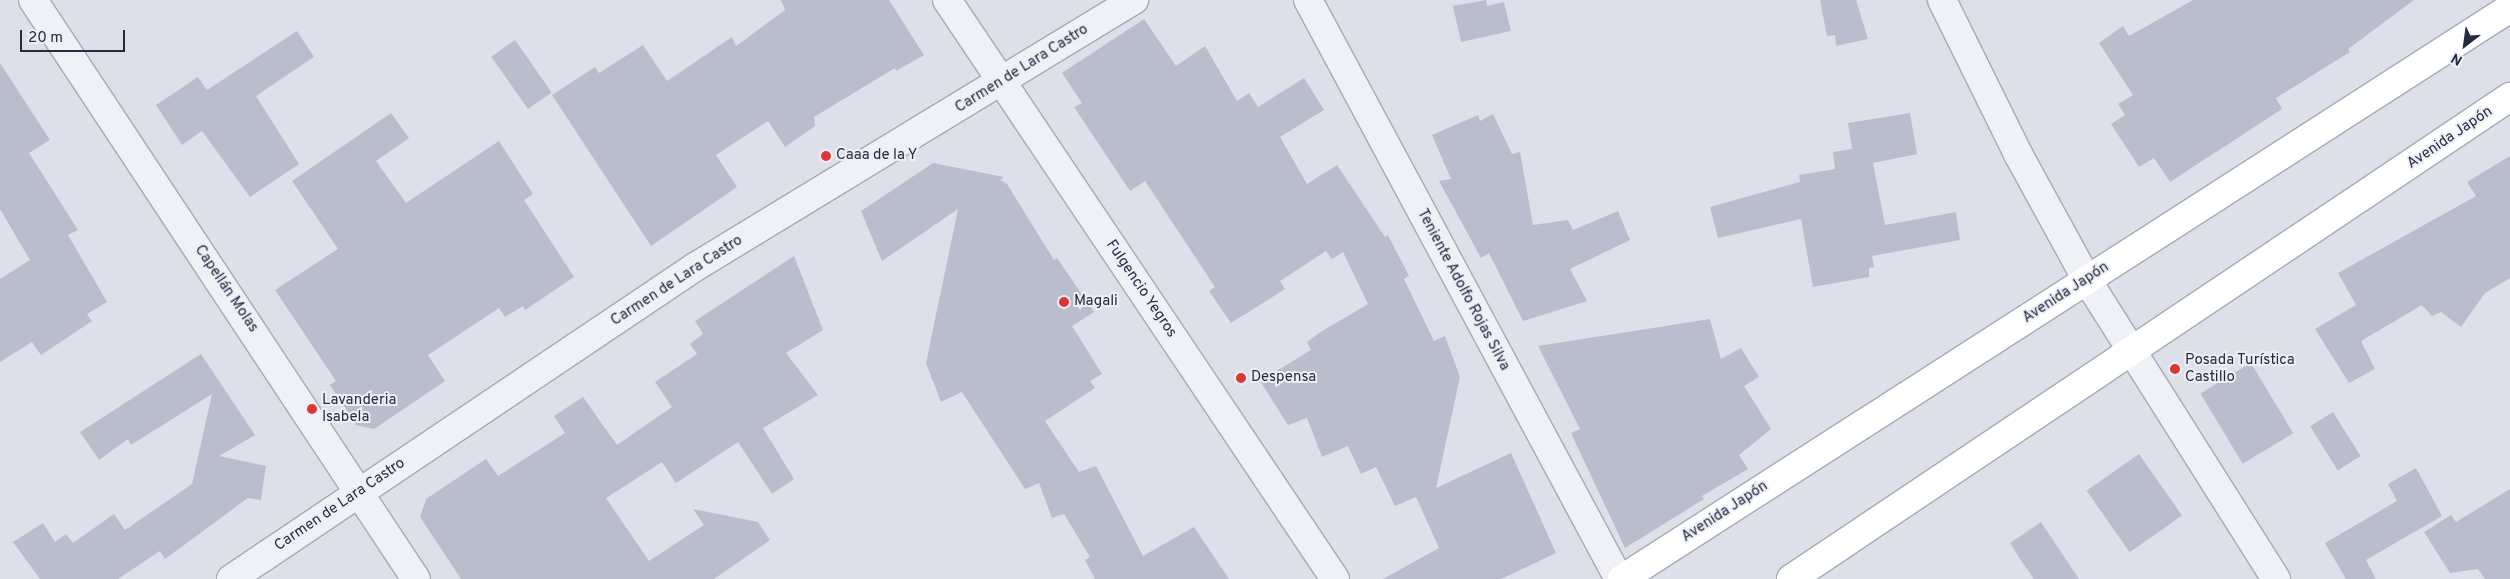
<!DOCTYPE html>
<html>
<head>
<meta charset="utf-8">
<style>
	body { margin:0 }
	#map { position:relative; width:2510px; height:579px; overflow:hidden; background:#dde0e8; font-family:Overpass,sans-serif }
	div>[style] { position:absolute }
	.building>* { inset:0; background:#babecc; transform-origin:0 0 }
	.roads { filter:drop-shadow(1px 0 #a6aab6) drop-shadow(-1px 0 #a6aab6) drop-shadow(0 1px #a6aab6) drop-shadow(0 -1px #a6aab6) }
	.street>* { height:28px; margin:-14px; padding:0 14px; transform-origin:14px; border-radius:14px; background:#f0f1f6 }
	.secondary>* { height:28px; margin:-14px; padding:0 14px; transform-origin:14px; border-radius:14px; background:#fff }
	.dots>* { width:14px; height:14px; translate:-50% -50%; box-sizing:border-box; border:2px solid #edeff6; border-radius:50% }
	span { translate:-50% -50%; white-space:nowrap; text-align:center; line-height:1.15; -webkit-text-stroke:4px #edeff6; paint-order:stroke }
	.street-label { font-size:15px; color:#252b40 }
	.poi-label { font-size:15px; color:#252b40 }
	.left { translate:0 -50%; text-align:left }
	.north { position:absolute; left:2440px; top:20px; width:50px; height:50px; -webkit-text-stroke:4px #edeff6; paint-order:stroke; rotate:210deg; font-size:14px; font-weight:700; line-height:20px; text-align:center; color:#252b40 }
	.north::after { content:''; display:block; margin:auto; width:18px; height:22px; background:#252b40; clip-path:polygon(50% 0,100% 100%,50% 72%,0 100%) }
	.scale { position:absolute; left:20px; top:30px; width:105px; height:22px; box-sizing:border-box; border:2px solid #252b40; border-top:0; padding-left:6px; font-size:15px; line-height:18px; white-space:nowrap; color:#252b40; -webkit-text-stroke:4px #edeff6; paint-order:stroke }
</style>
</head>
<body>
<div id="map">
	<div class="building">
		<div style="clip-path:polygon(781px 0,889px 0,924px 55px,896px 71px,895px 68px,814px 117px,815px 126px,785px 147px,768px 121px,716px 155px,737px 187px,651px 246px,552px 95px,595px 67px,599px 73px,643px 45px,667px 81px,732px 37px,736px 46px,785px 10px)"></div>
		<div style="clip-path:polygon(1486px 0,1487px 6px,1504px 2px,1511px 31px,1461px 42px,1453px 6px)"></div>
		<div style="clip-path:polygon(1820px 0,1856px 0,1868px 39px,1836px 46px,1835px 35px,1827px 36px)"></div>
		<div style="clip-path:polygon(2193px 0,2414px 0,2348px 49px,2350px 52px,2276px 98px,2282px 109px,2170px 182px,2154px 158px,2139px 167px,2111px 124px,2125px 115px,2118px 104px,2133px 95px,2099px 43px,2123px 26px,2129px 36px)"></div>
		<div style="clip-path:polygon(1144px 19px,1176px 66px,1205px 46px,1237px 101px,1249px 93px,1258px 107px,1304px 78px,1324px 110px,1280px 137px,1307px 184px,1337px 165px,1385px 237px,1388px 235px,1409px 276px,1404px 279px,1434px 341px,1445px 336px,1460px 377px,1436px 488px,1511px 453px,1556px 553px,1501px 579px,1383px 579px,1439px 548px,1416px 497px,1395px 506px,1376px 467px,1361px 474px,1348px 446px,1322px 457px,1307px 418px,1288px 425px,1260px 381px,1311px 350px,1307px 342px,1319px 333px,1368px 304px,1343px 252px,1332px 259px,1326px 251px,1280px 281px,1285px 289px,1231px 323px,1209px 291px,1215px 287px,1145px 181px,1130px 191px,1074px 107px,1082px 103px,1062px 73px)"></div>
		<div style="clip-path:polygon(297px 31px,314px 57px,256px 96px,299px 164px,250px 197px,202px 131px,182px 145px,156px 105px,198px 77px,207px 90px)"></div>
		<div style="left:515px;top:40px;width:64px;height:29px;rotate:55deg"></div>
		<div style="clip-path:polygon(0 63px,50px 140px,29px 153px,78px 230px,68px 235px,107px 302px,87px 314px,92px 321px,41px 355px,32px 342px,0 362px,0 279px,30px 260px,0 209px)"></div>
		<div style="clip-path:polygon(391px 113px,409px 138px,376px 161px,406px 203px,499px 141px,533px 194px,524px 200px,574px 277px,525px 310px,523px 306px,505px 317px,499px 308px,428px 355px,445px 381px,374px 429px,356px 425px,330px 385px,336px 381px,275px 290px,338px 249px,292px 181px)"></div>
		<div style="clip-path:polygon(1910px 113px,1917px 154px,1873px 163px,1885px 225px,1956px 212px,1960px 240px,1872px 256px,1874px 267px,1869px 268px,1869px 277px,1813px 287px,1801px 219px,1718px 238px,1710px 207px,1800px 182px,1799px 175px,1835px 169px,1833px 152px,1852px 149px,1848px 123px)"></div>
		<div style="clip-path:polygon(1493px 114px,1512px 154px,1520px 152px,1533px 225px,1568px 220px,1573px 230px,1618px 211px,1630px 240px,1570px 269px,1587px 301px,1523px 321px,1489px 253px,1481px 258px,1439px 181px,1451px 179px,1432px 135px,1478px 115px,1480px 121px)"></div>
		<div style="clip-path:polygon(2510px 156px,2510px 278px,2485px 293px,2461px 327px,2441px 312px,2432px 316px,2422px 305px,2361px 341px,2375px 369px,2349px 383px,2315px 329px,2356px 305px,2338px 273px,2476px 196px,2467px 182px)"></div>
		<div style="clip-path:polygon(933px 163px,1004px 177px,1000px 180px,1007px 184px,1054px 260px,1057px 258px,1094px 312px,1072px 326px,1102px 374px,1090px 381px,1095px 388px,1045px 421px,1079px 472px,1096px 466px,1143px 556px,1194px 527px,1229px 579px,1095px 579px,1085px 560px,1090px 557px,1064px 514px,1052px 518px,1039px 483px,1025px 489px,962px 392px,941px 402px,926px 363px,958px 209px,882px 261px,861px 211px)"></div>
		<div style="clip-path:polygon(794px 256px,823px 330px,786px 353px,818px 395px,763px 428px,794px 479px,772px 494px,738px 442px,676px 483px,662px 462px,606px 498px,649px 561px,704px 525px,693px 509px,758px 522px,770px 540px,714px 579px,461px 579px,420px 517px,426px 499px,486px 459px,498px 476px,565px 433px,554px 416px,583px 397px,617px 445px,672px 407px,655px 382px,697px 354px,690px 344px,703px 334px,695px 321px)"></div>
		<div style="clip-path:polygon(1710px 319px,1721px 359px,1741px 348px,1759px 377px,1744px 386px,1771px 429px,1739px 455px,1748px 469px,1702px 496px,1704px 499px,1625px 548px,1571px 433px,1580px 429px,1538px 346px)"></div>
		<div style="clip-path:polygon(201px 354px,255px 435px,219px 456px,266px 466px,261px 500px,248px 498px,165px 559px,160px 551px,118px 579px,40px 579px,13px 542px,43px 523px,55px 542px,66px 534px,73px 543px,114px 514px,125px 530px,192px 484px,212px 394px,131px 445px,128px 439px,99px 460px,80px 432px)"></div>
		<div style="left:2251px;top:363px;width:82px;height:59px;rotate:59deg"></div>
		<div style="left:2333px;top:412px;width:52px;height:27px;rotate:58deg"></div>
		<div style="left:2139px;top:454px;width:75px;height:64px;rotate:55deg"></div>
		<div style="clip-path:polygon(2416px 468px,2442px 516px,2366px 560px,2376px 579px,2346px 579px,2325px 543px,2397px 501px,2388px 484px)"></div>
		<div style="clip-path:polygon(2510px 489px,2510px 579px,2485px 579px,2478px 569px,2450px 573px,2424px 532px,2451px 515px,2456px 522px)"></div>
		<div style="clip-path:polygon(2041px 522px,2079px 579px,2034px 579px,2020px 559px,2010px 543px)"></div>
	</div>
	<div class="roads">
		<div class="street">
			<div style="left:33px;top:0;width:694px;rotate:56.52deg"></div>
			<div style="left:947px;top:0;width:697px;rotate:56.17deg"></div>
			<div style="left:1308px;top:0;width:657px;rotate:61.76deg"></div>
			<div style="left:1942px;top:0;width:172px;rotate:63.7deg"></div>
			<div style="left:2018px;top:154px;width:144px;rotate:61.3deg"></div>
			<div style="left:2087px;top:280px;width:354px;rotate:57.7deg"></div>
			<div style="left:231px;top:579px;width:559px;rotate:-33.92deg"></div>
			<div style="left:695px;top:267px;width:514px;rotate:-31.31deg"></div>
		</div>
		<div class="secondary">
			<div style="left:1622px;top:579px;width:1056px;rotate:-32.74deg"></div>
			<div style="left:1791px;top:579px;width:866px;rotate:-33.84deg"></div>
		</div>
	</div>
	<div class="dots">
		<div style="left:826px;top:156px;background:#da3736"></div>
		<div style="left:1064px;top:302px;background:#da3736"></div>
		<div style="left:2175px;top:369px;background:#da3736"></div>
		<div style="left:1241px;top:378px;background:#da3736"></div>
		<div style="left:312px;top:409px;background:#da3736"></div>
	</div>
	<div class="street-label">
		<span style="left:1022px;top:69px;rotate:-32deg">Carmen de Lara Castro</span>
		<span style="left:2450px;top:138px;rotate:-34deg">Avenida Japón</span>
		<span style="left:677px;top:281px;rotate:-33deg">Carmen de Lara Castro</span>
		<span style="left:226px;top:289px;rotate:56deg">Capellán Molas</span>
		<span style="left:1141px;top:289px;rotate:56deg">Fulgencio Yegros</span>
		<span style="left:1463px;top:290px;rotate:62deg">Teniente Adolfo Rojas Silva</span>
		<span style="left:2066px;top:293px;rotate:-33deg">Avenida Japón</span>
		<span style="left:340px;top:505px;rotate:-34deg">Carmen de Lara Castro</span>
		<span style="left:1725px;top:512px;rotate:-33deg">Avenida Japón</span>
	</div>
	<div class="poi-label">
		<span class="left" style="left:836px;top:156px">Caaa de la Y</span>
		<span class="left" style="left:1074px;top:302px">Magali</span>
		<span class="left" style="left:2185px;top:369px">Posada Turística<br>Castillo</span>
		<span class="left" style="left:1251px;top:378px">Despensa</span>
		<span class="left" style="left:322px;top:409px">Lavanderia<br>Isabela</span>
	</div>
	<div class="north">N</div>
	<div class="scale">20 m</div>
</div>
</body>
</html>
